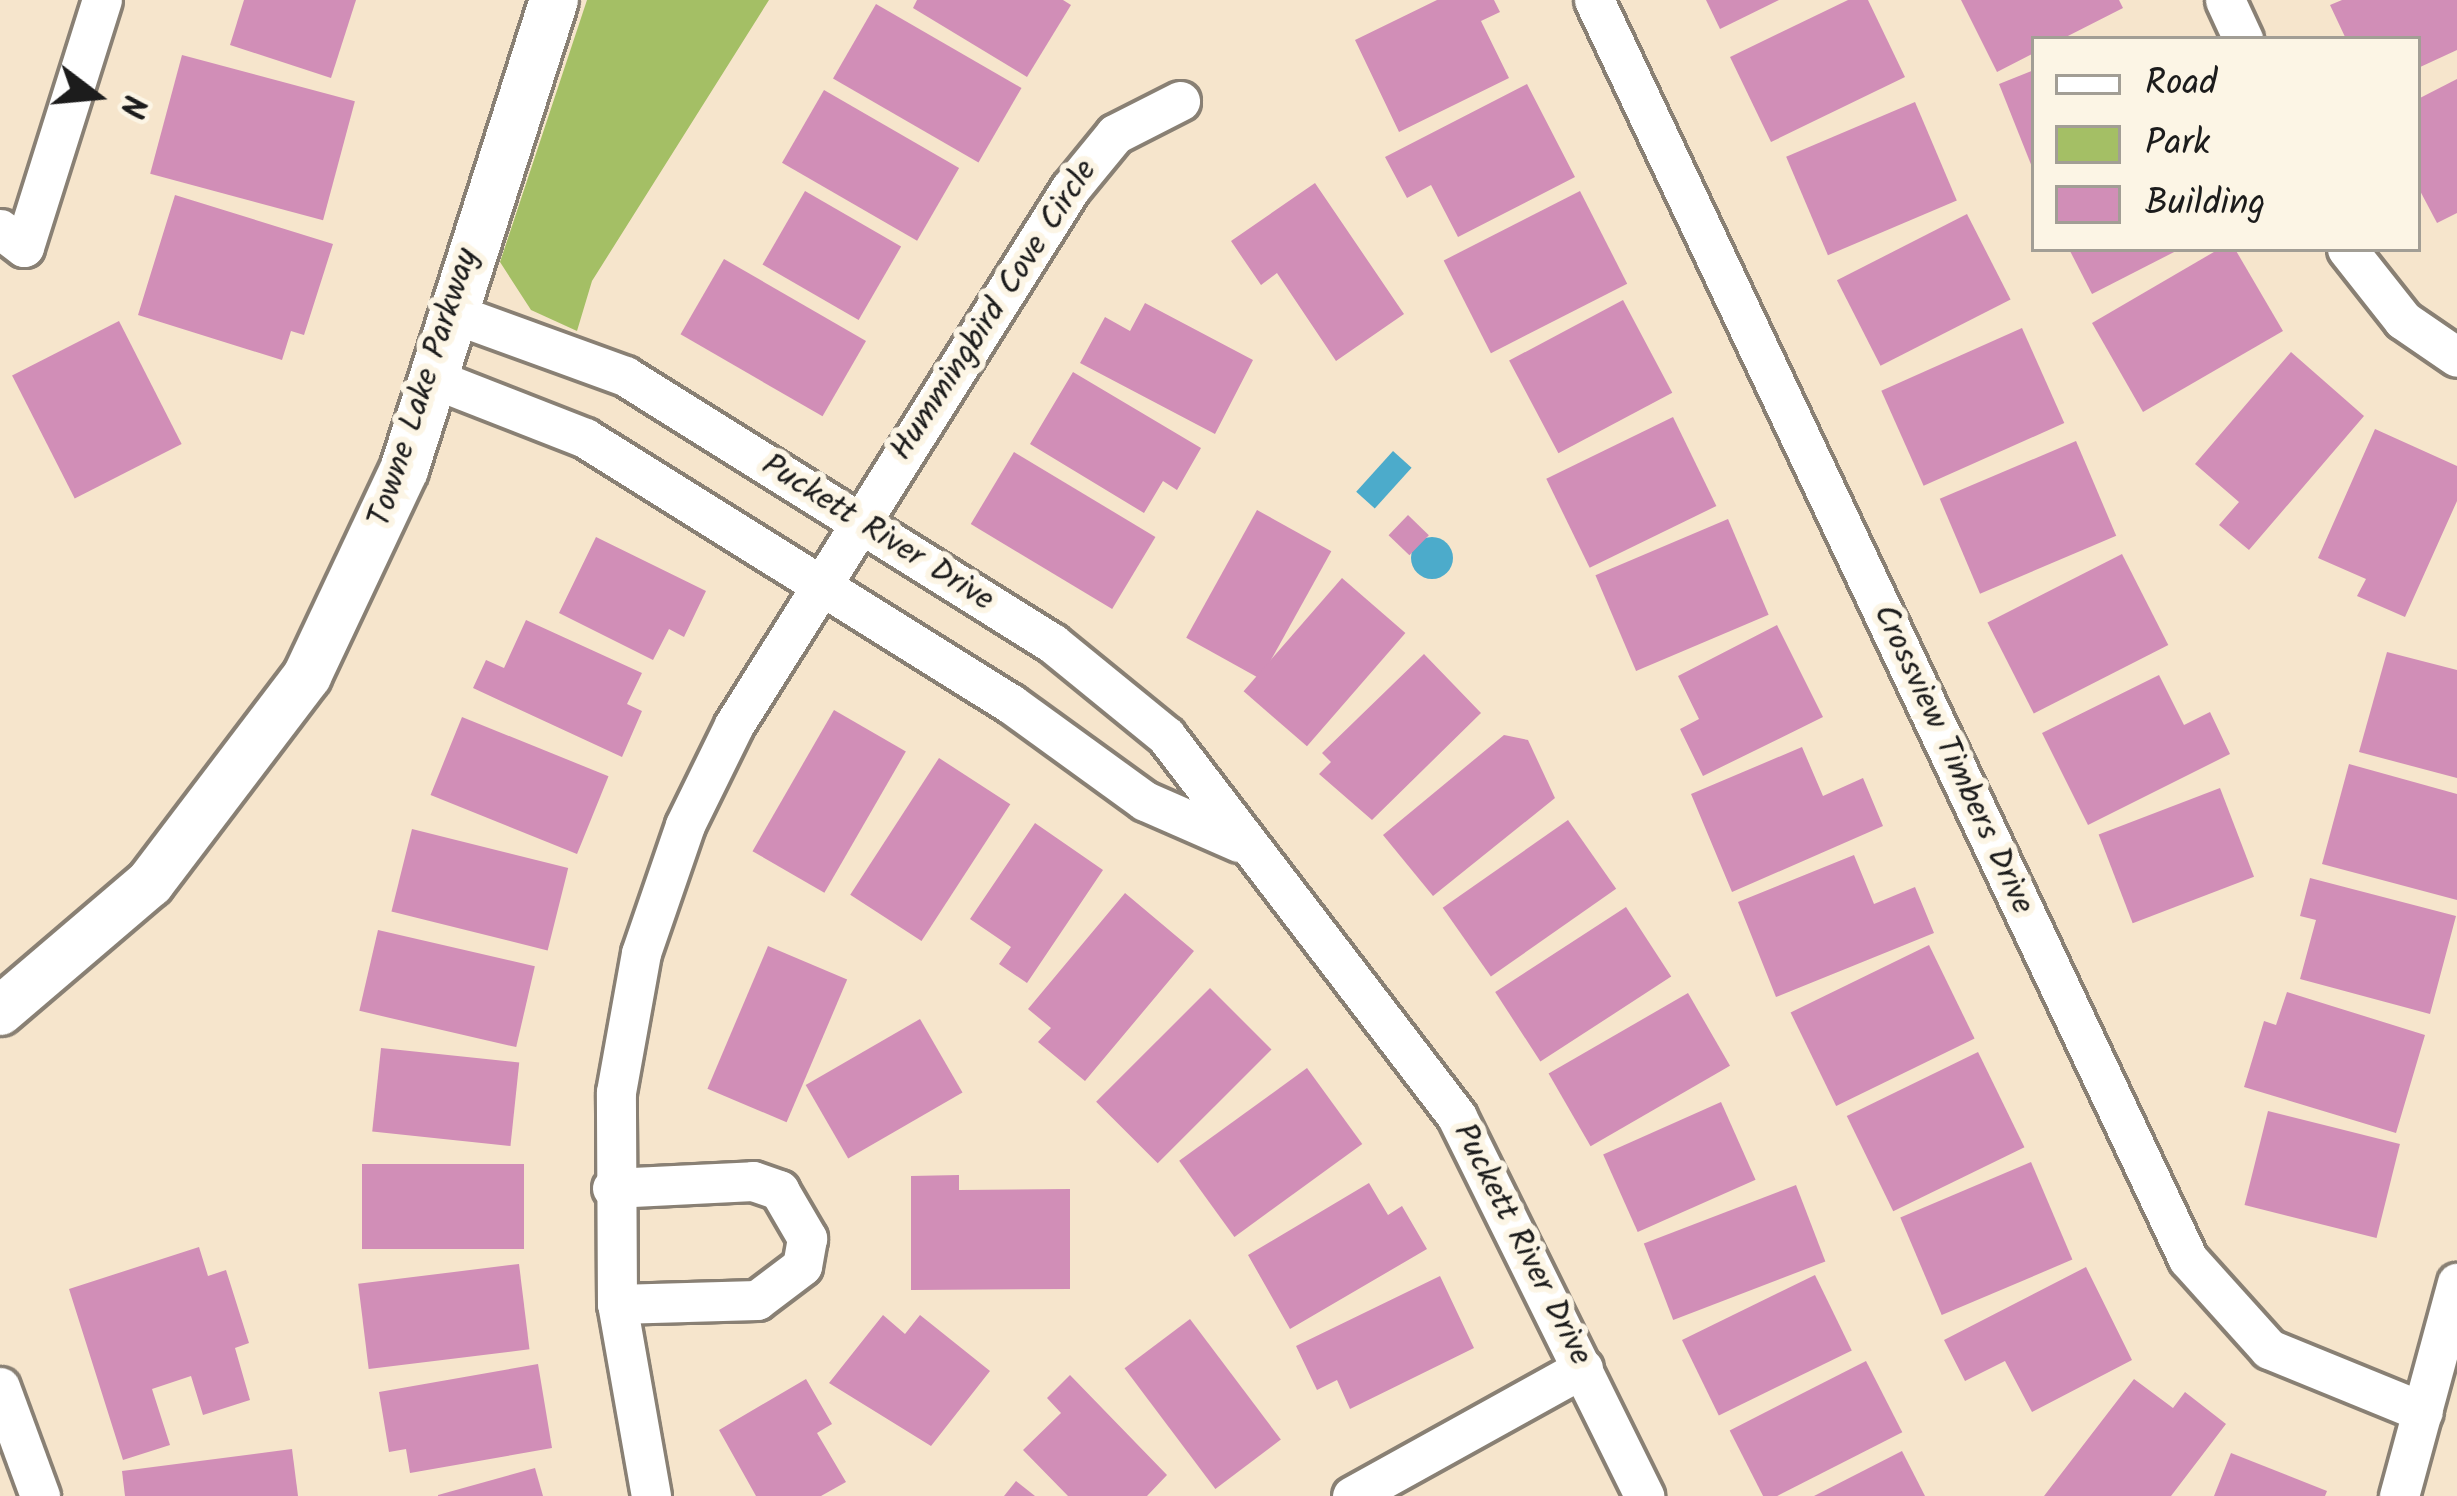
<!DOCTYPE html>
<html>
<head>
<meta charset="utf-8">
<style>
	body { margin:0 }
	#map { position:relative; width:2457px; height:1496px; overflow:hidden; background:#f6e5cc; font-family:Kalam,sans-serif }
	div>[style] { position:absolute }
	.green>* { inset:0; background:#a4bf65 }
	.water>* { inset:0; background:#4cabcb; transform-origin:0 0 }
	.round { border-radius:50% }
	.building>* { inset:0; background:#d18eb7; transform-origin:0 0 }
	.roads { filter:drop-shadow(3px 0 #898074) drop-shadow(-3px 0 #898074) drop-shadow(0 3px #898074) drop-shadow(0 -3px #898074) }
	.minor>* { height:39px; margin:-19.5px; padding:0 19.5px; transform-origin:19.5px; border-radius:19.5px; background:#fff }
	.tertiary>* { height:48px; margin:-24px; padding:0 24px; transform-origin:24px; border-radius:24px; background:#fff }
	span { translate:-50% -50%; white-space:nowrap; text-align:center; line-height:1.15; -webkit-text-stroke:12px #fcf5e5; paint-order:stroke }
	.street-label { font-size:33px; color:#1c1c1c }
	.legend { position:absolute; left:2031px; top:36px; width:390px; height:216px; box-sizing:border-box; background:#fcf5e5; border:3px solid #a29e95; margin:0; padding:15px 21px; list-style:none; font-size:36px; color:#1c1c1c }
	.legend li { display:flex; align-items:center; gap:24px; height:60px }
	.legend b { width:60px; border:3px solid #a29e95 }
	.north { position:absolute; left:36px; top:36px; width:120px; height:120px; -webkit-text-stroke:9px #fcf5e5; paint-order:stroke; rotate:106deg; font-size:33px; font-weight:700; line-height:48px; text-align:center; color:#1c1c1c }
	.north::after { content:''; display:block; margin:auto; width:42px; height:54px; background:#1c1c1c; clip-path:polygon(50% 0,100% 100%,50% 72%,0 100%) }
</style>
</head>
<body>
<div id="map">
	<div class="green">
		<div style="clip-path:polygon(587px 0,769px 0,592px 281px,577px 331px,531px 310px,500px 262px)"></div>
	</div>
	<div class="water">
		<div style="left:1393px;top:451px;width:25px;height:55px;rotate:42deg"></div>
		<div class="round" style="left:1411px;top:537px;width:42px;height:42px"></div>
	</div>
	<div class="building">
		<div style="clip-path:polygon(244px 0,356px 0,331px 78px,230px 45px)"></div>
		<div style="clip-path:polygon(917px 0,1063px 0,1071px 5px,1027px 77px,913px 8px)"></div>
		<div style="clip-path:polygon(1437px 0,1494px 0,1500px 12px,1481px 21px,1509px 78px,1399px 132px,1355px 40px)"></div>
		<div style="clip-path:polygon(1706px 0,1779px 0,1720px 29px)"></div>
		<div style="clip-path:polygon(1848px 0,1868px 0,1905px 77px,1771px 142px,1730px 57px)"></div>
		<div style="clip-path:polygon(1961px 0,2119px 0,2123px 8px,2062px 39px,2034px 39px,2034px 53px,1997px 72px)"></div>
		<div style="clip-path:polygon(2342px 0,2457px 0,2457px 50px,2418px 68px,2418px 39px,2346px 39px,2330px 5px)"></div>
		<div style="left:876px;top:4px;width:168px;height:86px;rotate:30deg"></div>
		<div style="left:182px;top:55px;width:179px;height:123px;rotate:15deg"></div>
		<div style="clip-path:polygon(2034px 70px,2034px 172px,1999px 84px)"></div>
		<div style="clip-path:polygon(2457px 79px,2457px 213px,2437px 223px,2418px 187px,2418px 99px)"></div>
		<div style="clip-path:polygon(1527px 84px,1575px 177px,1458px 237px,1431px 185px,1407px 198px,1385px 157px)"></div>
		<div style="left:824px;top:90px;width:156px;height:84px;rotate:30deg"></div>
		<div style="left:1915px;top:102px;width:107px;height:140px;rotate:67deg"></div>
		<div style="clip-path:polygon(1315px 183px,1404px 314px,1336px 361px,1277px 273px,1261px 285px,1231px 241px)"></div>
		<div style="left:805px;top:191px;width:111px;height:85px;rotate:30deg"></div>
		<div style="left:1580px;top:191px;width:104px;height:153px;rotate:63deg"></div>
		<div style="clip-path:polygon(175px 195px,333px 244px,304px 335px,291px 331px,282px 360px,138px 315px)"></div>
		<div style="left:1967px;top:214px;width:96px;height:146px;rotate:63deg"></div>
		<div style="clip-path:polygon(2069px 249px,2180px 249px,2092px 294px)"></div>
		<div style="clip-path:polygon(2219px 249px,2235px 249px,2283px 331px,2143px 412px,2092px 323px)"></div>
		<div style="left:724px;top:259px;width:164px;height:87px;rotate:30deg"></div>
		<div style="left:1623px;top:300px;width:105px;height:129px;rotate:62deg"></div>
		<div style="clip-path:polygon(1145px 303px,1253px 360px,1215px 434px,1080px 363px,1105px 317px,1130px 331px)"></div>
		<div style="left:119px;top:321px;width:138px;height:120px;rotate:63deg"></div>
		<div style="left:2022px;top:328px;width:104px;height:154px;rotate:66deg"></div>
		<div style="clip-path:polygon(2291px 352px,2364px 416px,2249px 550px,2219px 525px,2239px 502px,2195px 464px)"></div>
		<div style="clip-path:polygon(1073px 372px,1201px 448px,1177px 490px,1163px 481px,1144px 513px,1030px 444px)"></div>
		<div style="left:1673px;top:417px;width:99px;height:141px;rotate:64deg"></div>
		<div style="clip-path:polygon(2375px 429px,2457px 466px,2457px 501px,2405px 617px,2357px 596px,2366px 579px,2318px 558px)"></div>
		<div style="left:2076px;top:441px;width:103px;height:148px;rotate:67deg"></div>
		<div style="left:1014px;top:452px;width:165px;height:84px;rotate:31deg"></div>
		<div style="left:1257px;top:510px;width:85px;height:146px;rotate:29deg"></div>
		<div style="left:1408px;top:515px;width:29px;height:28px;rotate:44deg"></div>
		<div style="left:1728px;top:519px;width:104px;height:144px;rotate:67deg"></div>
		<div style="clip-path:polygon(596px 537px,706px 591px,684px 637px,669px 629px,653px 660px,559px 613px)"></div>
		<div style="left:2122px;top:554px;width:102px;height:151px;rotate:63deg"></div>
		<div style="left:1342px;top:578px;width:84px;height:150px;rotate:41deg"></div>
		<div style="clip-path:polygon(526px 620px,642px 673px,627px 704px,642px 711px,622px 757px,473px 688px,486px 660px,504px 668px)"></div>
		<div style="clip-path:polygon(1777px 625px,1823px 717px,1703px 776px,1680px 729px,1699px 719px,1678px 676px)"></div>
		<div style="clip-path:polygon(2387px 652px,2457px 670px,2457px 778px,2359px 752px)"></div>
		<div style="clip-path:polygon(1424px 654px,1481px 713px,1372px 820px,1319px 774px,1331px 762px,1322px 753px)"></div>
		<div style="clip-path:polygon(2159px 675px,2184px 725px,2210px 712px,2230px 754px,2088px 825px,2042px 733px)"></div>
		<div style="left:834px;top:710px;width:83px;height:163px;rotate:30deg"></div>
		<div style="left:462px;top:717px;width:158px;height:84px;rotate:22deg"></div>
		<div style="clip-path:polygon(1504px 735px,1528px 740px,1555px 798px,1433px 896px,1383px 835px)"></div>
		<div style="clip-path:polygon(1802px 747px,1823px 796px,1863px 778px,1883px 826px,1732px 892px,1691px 794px)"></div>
		<div style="left:939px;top:758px;width:85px;height:163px;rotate:33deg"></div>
		<div style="clip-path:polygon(2349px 764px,2457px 794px,2457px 900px,2322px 864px)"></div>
		<div style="left:2220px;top:788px;width:95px;height:130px;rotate:69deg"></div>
		<div style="left:1568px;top:820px;width:84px;height:153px;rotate:55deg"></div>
		<div style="clip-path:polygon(1035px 823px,1103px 870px,1027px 983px,999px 964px,1011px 947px,970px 919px)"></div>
		<div style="left:412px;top:829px;width:161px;height:85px;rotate:14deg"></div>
		<div style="clip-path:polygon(1854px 855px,1874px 904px,1915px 887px,1934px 933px,1776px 997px,1738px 902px)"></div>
		<div style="clip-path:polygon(2310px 878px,2456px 916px,2430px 1014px,2300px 979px,2316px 920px,2300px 916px)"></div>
		<div style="clip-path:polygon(1125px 893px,1194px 951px,1085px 1081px,1038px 1042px,1051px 1028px,1028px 1009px)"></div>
		<div style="left:1626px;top:907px;width:83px;height:156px;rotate:57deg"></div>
		<div style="left:378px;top:930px;width:161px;height:83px;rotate:13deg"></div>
		<div style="left:1929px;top:945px;width:104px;height:154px;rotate:64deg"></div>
		<div style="left:768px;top:946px;width:86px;height:155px;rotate:23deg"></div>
		<div style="left:1210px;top:988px;width:87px;height:161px;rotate:45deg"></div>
		<div style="clip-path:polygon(2287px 992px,2425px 1035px,2396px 1133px,2244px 1087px,2264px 1021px,2276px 1025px)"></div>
		<div style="left:1688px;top:993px;width:84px;height:161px;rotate:60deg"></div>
		<div style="left:920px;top:1019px;width:85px;height:132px;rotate:60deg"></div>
		<div style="left:381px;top:1048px;width:139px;height:84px;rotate:6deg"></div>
		<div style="left:1978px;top:1052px;width:106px;height:146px;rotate:64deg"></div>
		<div style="left:1307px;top:1068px;width:94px;height:158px;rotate:54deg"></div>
		<div style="left:1721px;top:1102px;width:85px;height:129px;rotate:66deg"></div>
		<div style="left:2268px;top:1111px;width:136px;height:97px;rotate:14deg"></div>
		<div style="left:2031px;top:1162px;width:106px;height:142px;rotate:67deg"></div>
		<div style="left:362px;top:1164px;width:162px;height:85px"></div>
		<div style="clip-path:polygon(959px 1175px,959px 1190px,1070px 1189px,1070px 1289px,911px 1290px,911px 1176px)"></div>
		<div style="clip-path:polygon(1369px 1183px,1388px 1215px,1402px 1206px,1427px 1249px,1290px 1329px,1248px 1255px)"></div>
		<div style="left:1796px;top:1185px;width:82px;height:163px;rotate:69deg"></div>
		<div style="clip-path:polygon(199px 1247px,208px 1276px,226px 1270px,249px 1343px,235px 1348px,250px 1400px,203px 1415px,191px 1376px,152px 1389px,170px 1445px,123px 1460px,69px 1289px)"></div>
		<div style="left:519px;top:1264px;width:86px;height:162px;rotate:83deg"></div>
		<div style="clip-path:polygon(2086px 1267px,2132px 1360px,2032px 1412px,2005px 1361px,1965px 1381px,1944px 1340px)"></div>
		<div style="left:1815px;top:1275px;width:84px;height:148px;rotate:64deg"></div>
		<div style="clip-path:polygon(1440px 1276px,1474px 1348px,1350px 1409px,1337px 1380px,1317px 1390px,1296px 1346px)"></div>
		<div style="clip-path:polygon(883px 1315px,905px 1334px,920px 1315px,990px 1371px,931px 1446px,829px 1383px)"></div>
		<div style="left:1190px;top:1319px;width:151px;height:82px;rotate:53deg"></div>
		<div style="left:1866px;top:1361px;width:80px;height:153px;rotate:63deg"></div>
		<div style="clip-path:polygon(538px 1364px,552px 1448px,410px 1473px,406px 1449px,389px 1452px,379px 1392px)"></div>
		<div style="clip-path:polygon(1070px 1375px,1167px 1475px,1147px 1496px,1068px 1496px,1023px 1450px,1061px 1413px,1047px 1398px)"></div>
		<div style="clip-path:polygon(806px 1379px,832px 1424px,817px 1433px,846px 1482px,821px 1496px,756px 1496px,719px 1430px)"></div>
		<div style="clip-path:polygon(2134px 1379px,2173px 1408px,2185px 1392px,2226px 1424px,2171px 1496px,2044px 1496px)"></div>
		<div style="clip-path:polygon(292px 1449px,298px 1496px,125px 1496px,122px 1471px)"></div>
		<div style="clip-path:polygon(1902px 1451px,1925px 1496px,1814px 1496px)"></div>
		<div style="clip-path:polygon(2231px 1453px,2327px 1491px,2325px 1496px,2214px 1496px)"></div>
		<div style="clip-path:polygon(535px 1468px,543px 1496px,438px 1496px,438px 1495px)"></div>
		<div style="clip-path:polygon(1016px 1481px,1035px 1496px,1004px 1496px)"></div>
	</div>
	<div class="roads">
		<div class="minor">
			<div style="left:1594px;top:0;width:1392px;rotate:64.74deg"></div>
			<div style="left:2188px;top:1259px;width:121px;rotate:48deg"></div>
			<div style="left:2269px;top:1349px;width:166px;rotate:22.2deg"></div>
			<div style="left:2225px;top:0;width:43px;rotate:65.2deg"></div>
			<div style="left:0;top:229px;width:30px;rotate:37deg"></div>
			<div style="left:24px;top:247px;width:259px;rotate:-72.5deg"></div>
			<div style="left:2347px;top:249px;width:90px;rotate:51.7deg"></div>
			<div style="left:2403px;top:320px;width:65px;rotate:34.4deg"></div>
			<div style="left:452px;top:313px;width:184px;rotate:20deg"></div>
			<div style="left:625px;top:376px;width:504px;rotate:32.02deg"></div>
			<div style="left:1052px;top:643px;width:147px;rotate:39.2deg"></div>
			<div style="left:1166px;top:736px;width:479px;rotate:52.6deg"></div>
			<div style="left:1457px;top:1117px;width:423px;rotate:63.7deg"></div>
			<div style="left:432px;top:378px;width:164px;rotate:21.4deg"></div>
			<div style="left:585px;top:438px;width:502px;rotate:31.98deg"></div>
			<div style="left:1011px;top:704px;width:165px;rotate:35.9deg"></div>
			<div style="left:1145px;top:801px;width:103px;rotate:23.6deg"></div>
			<div style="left:612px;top:1188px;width:141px;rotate:-2.8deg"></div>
			<div style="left:753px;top:1181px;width:28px;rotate:19deg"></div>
			<div style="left:779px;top:1190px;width:56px;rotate:59.7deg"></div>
			<div style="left:807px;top:1238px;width:28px;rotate:100deg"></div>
			<div style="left:802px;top:1266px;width:56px;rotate:142.9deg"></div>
			<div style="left:757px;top:1300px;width:140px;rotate:178.4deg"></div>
			<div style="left:0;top:1387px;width:116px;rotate:69.8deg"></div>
			<div style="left:651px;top:1496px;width:195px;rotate:-100deg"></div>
			<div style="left:617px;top:1304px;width:212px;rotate:-90.3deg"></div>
			<div style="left:616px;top:1092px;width:141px;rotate:-79.8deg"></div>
			<div style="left:641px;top:953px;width:135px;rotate:-71deg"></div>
			<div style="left:685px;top:825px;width:111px;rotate:-63.9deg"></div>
			<div style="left:734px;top:725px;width:633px;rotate:-57.92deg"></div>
			<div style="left:1070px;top:189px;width:71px;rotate:-50.7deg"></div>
			<div style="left:1115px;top:134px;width:73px;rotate:-26.9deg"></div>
			<div style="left:1352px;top:1496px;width:264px;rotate:-29deg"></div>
			<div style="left:2399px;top:1496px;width:221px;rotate:-74.8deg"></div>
		</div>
		<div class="tertiary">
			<div style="left:0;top:1011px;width:197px;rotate:-40.5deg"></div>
			<div style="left:150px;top:883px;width:260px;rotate:-52.8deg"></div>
			<div style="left:307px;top:676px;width:228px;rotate:-64.8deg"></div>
			<div style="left:404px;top:470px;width:493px;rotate:-72.3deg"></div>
		</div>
	</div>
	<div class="street-label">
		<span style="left:995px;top:311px;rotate:-57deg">Hummingbird Cove Circle</span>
		<span style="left:425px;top:388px;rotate:-72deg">Towne Lake Parkway</span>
		<span style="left:877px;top:534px;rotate:32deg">Puckett River Drive</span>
		<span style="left:1952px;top:760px;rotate:65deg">Crossview Timbers Drive</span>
		<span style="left:1521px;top:1245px;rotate:63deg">Puckett River Drive</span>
	</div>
	<ul class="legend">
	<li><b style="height:15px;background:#fff"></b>Road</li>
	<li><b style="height:33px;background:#a4bf65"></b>Park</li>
	<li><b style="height:33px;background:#d18eb7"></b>Building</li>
	</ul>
	<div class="north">N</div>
</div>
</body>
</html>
